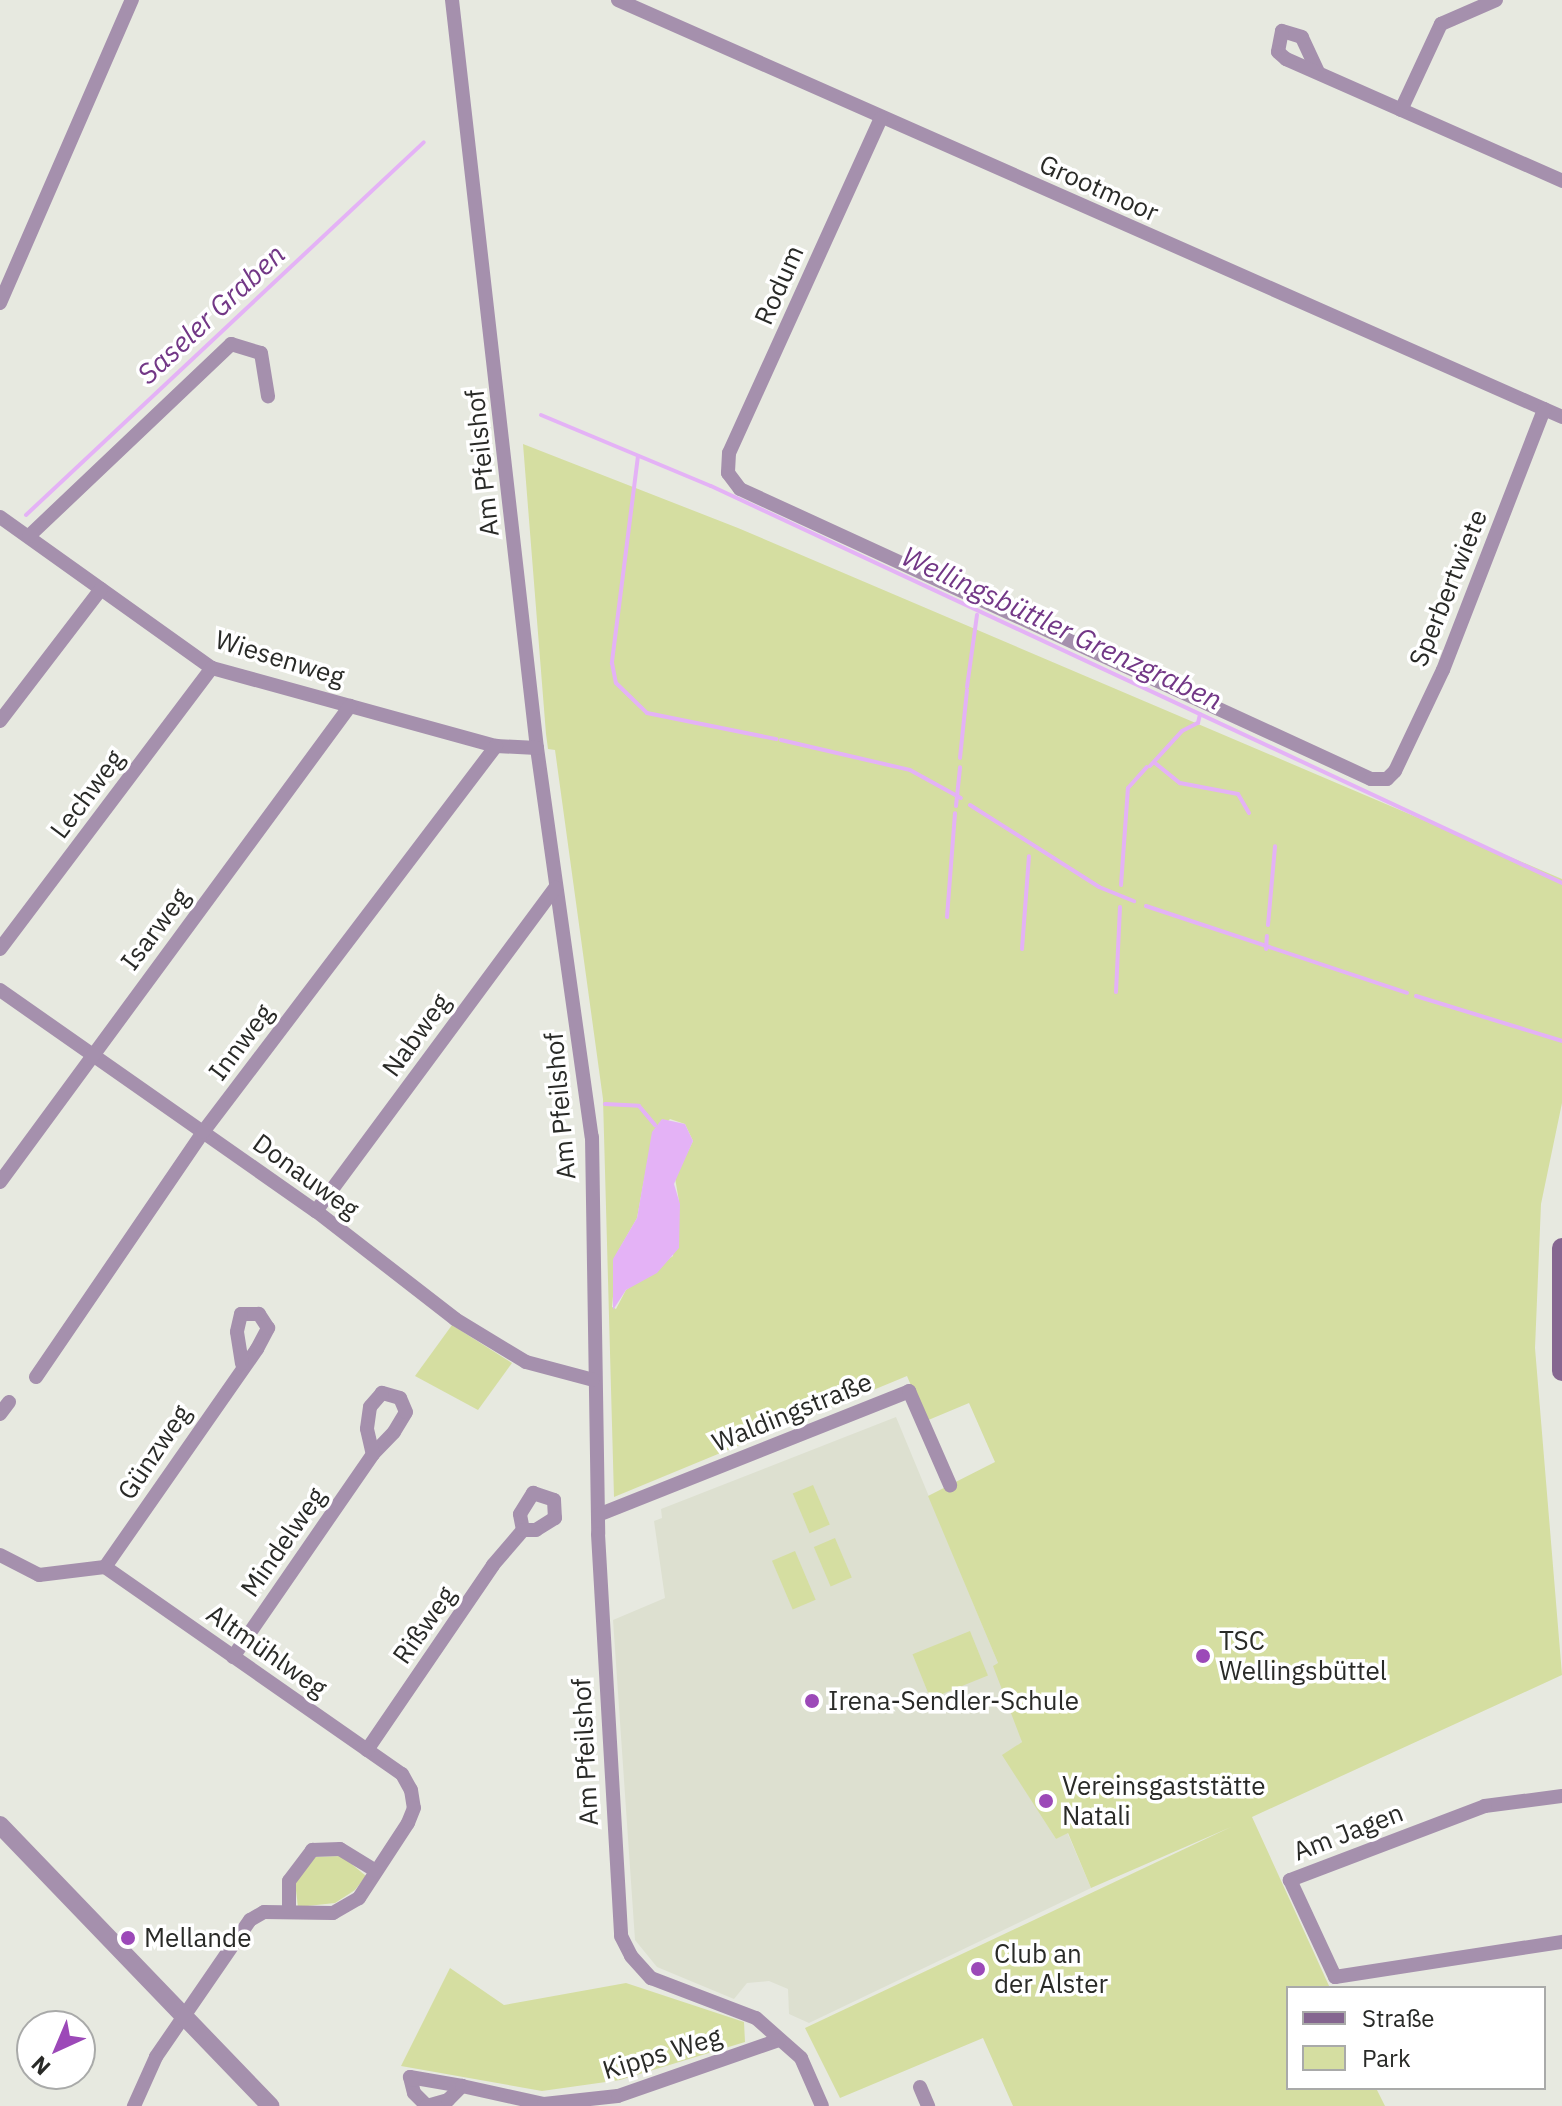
<!DOCTYPE html>
<html>
<head>
<meta charset="utf-8">
<style>
	body { margin:0 }
	#map { position:relative; width:1562px; height:2106px; overflow:hidden; background:#e7e9e0; font-family:"IBM Plex Sans",sans-serif }
	div>[style] { position:absolute }
	.built>* { inset:0; background:#dde0d0 }
	.green>* { inset:0; background:#d5dea1; transform-origin:0 0 }
	.water>* { inset:0; background:#e4b2f6 }
	.stream>* { height:4px; margin:-2px; padding:0 2px; transform-origin:2px; border-radius:2px; background:#e4b2f6 }
	.minor>* { height:14px; margin:-7px; padding:0 7px; transform-origin:7px; border-radius:7px; background:#a590ad }
	.tertiary>* { height:18px; margin:-9px; padding:0 9px; transform-origin:9px; border-radius:9px; background:#a590ad }
	.secondary>* { height:20px; margin:-10px; padding:0 10px; transform-origin:10px; border-radius:10px; background:#856690 }
	.dots>* { width:22px; height:22px; translate:-50% -50%; box-sizing:border-box; border:4px solid #fff; border-radius:50% }
	span { translate:-50% -50%; white-space:nowrap; text-align:center; line-height:1.15; -webkit-text-stroke:7px #fff; paint-order:stroke }
	.street-label { font-size:26px; color:#292a27 }
	.poi-label { font-size:26px; color:#292a27 }
	.left { translate:0 -50%; text-align:left }
	.water-label { font-size:28px; color:#723786; font-style:italic }
	.legend { position:absolute; left:1286px; top:1986px; width:260px; height:104px; box-sizing:border-box; background:#fff; border:2px solid #a9aaa9; margin:0; padding:10px 14px; list-style:none; font-size:24px; color:#292a27 }
	.legend li { display:flex; align-items:center; gap:16px; height:40px }
	.legend b { width:40px; border:2px solid #a9aaa9 }
	.north { position:absolute; left:16px; top:2010px; width:80px; height:80px; box-sizing:border-box; background:#fff; border:2px solid #a9aaa9; border-radius:50%; rotate:224deg; font-size:22px; font-weight:700; line-height:32px; text-align:center; color:#292a27 }
	.north::after { content:''; display:block; margin:auto; width:28px; height:36px; background:#9c49b8; clip-path:polygon(50% 0,100% 100%,50% 72%,0 100%) }
</style>
</head>
<body>
<div id="map">
	<div class="built">
		<div style="clip-path:polygon(896px 1417px,998px 1663px,1022px 1742px,1003px 1755px,1056px 1839px,1067px 1832px,1091px 1888px,809px 2023px,789px 2014px,788px 1989px,769px 1981px,747px 1983px,734px 1999px,657px 1967px,635px 1940px,613px 1620px,665px 1598px,654px 1521px,662px 1518px,661px 1509px)"></div>
	</div>
	<div class="green">
		<div style="clip-path:polygon(evenodd,523px 444px,738px 528px,1562px 879px,1562px 1103px,1541px 1204px,1535px 1348px,1562px 1675px,1252px 1817px,1330px 1988px,1288px 1988px,1288px 2088px,1376px 2088px,1385px 2106px,1013px 2106px,983px 2038px,840px 2098px,805px 2028px,1231px 1827px,1091px 1888px,1068px 1833px,1056px 1839px,1002px 1755px,1022px 1742px,993px 1666px,998px 1663px,928px 1496px,995px 1462px,969px 1403px,926px 1421px,907px 1376px,614px 1497px,603px 1099px,555px 750px,548px 749px,546px 734px,523px 444px,670px 1119px,685px 1124px,693px 1141px,675px 1178px,679px 1201px,673px 1256px,626px 1290px,616px 1309px,612px 1307px,617px 1253px,637px 1218px,652px 1137px,670px 1119px)"></div>
		<div style="clip-path:polygon(452px 1325px,512px 1363px,478px 1410px,415px 1376px)"></div>
		<div style="left:813px;top:1485px;width:43px;height:22px;rotate:67deg"></div>
		<div style="left:835px;top:1538px;width:43px;height:23px;rotate:67deg"></div>
		<div style="left:795px;top:1551px;width:53px;height:25px;rotate:67deg"></div>
		<div style="left:970px;top:1631px;width:48px;height:62px;rotate:68deg"></div>
		<div style="clip-path:polygon(342px 1856px,366px 1876px,355px 1890px,335px 1903px,298px 1907px,295px 1882px,314px 1857px)"></div>
		<div style="clip-path:polygon(450px 1968px,504px 2005px,626px 1983px,744px 2022px,745px 2042px,620px 2080px,542px 2091px,401px 2066px)"></div>
	</div>
	<div class="water">
		<div style="clip-path:polygon(662px 1119px,685px 1124px,693px 1141px,674px 1184px,680px 1204px,679px 1248px,657px 1273px,626px 1290px,613px 1310px,613px 1259px,637px 1218px,652px 1132px)"></div>
	</div>
	<div class="stream">
		<div style="left:541px;top:415px;width:184px;rotate:22.7deg"></div>
		<div style="left:711px;top:486px;width:939px;rotate:25.01deg"></div>
		<div style="left:638px;top:456px;width:209px;rotate:97.2deg"></div>
		<div style="left:612px;top:663px;width:20px;rotate:79deg"></div>
		<div style="left:616px;top:683px;width:43px;rotate:44.1deg"></div>
		<div style="left:647px;top:713px;width:132px;rotate:11.4deg"></div>
		<div style="left:26px;top:515px;width:545px;rotate:-43.14deg"></div>
		<div style="left:967px;top:687px;width:73px;rotate:-82.1deg"></div>
		<div style="left:781px;top:740px;width:132px;rotate:13.1deg"></div>
		<div style="left:910px;top:770px;width:58px;rotate:28.8deg"></div>
		<div style="left:960px;top:758px;width:68px;rotate:-84.1deg"></div>
		<div style="left:1155px;top:763px;width:32px;rotate:39deg"></div>
		<div style="left:1180px;top:783px;width:59px;rotate:10.7deg"></div>
		<div style="left:1238px;top:794px;width:22px;rotate:60deg"></div>
		<div style="left:1150px;top:766px;width:47px;rotate:-47.6deg"></div>
		<div style="left:1182px;top:731px;width:18px;rotate:-27deg"></div>
		<div style="left:1198px;top:723px;width:9px;rotate:-77deg"></div>
		<div style="left:970px;top:805px;width:153px;rotate:32.4deg"></div>
		<div style="left:1099px;top:887px;width:38px;rotate:22deg"></div>
		<div style="left:956px;top:806px;width:39px;rotate:-84deg"></div>
		<div style="left:1121px;top:885px;width:97px;rotate:-85.9deg"></div>
		<div style="left:1128px;top:788px;width:28px;rotate:-48deg"></div>
		<div style="left:1146px;top:906px;width:275px;rotate:18.4deg"></div>
		<div style="left:947px;top:917px;width:104px;rotate:-85.6deg"></div>
		<div style="left:1268px;top:925px;width:79px;rotate:-84.9deg"></div>
		<div style="left:1022px;top:949px;width:93px;rotate:-85.7deg"></div>
		<div style="left:1266px;top:949px;width:13px;rotate:-86deg"></div>
		<div style="left:1116px;top:992px;width:85px;rotate:-87.3deg"></div>
		<div style="left:1416px;top:996px;width:153px;rotate:17.1deg"></div>
		<div style="left:605px;top:1104px;width:34px;rotate:3deg"></div>
		<div style="left:639px;top:1106px;width:25px;rotate:50deg"></div>
	</div>
	<div class="minor">
		<div style="left:452px;top:0;width:753px;rotate:83.52deg"></div>
		<div style="left:537px;top:748px;width:393px;rotate:82deg"></div>
		<div style="left:592px;top:1137px;width:397px;rotate:89.1deg"></div>
		<div style="left:598px;top:1534px;width:403px;rotate:86.7deg"></div>
		<div style="left:621px;top:1936px;width:22px;rotate:63deg"></div>
		<div style="left:631px;top:1956px;width:30px;rotate:48deg"></div>
		<div style="left:651px;top:1978px;width:112px;rotate:20.9deg"></div>
		<div style="left:756px;top:2018px;width:60px;rotate:41.6deg"></div>
		<div style="left:801px;top:2058px;width:52px;rotate:66.4deg"></div>
		<div style="left:618px;top:0;width:1032px;rotate:23.83deg"></div>
		<div style="left:1318px;top:72px;width:38px;rotate:-115deg"></div>
		<div style="left:1302px;top:37px;width:21px;rotate:-163deg"></div>
		<div style="left:1282px;top:31px;width:21px;rotate:101deg"></div>
		<div style="left:1278px;top:52px;width:11px;rotate:41deg"></div>
		<div style="left:1286px;top:59px;width:302px;rotate:23.8deg"></div>
		<div style="left:1401px;top:110px;width:95px;rotate:-65.1deg"></div>
		<div style="left:1441px;top:24px;width:60px;rotate:-23.6deg"></div>
		<div style="left:881px;top:118px;width:368px;rotate:114.4deg"></div>
		<div style="left:729px;top:453px;width:20px;rotate:93deg"></div>
		<div style="left:728px;top:473px;width:20px;rotate:53deg"></div>
		<div style="left:740px;top:489px;width:694px;rotate:24.68deg"></div>
		<div style="left:1371px;top:779px;width:16px"></div>
		<div style="left:1387px;top:779px;width:11px;rotate:-45deg"></div>
		<div style="left:1395px;top:771px;width:112px;rotate:-64.6deg"></div>
		<div style="left:1443px;top:670px;width:280px;rotate:-68.8deg"></div>
		<div style="left:0;top:303px;width:331px;rotate:-66.5deg"></div>
		<div style="left:0;top:517px;width:260px;rotate:35.5deg"></div>
		<div style="left:212px;top:668px;width:295px;rotate:15.4deg"></div>
		<div style="left:496px;top:746px;width:41px;rotate:2.8deg"></div>
		<div style="left:29px;top:536px;width:279px;rotate:-43.5deg"></div>
		<div style="left:231px;top:344px;width:31px;rotate:17deg"></div>
		<div style="left:261px;top:353px;width:44px;rotate:80.8deg"></div>
		<div style="left:0;top:721px;width:166px;rotate:-52.6deg"></div>
		<div style="left:0;top:949px;width:352px;rotate:-53deg"></div>
		<div style="left:0;top:990px;width:386px;rotate:35deg"></div>
		<div style="left:316px;top:1211px;width:176px;rotate:37.8deg"></div>
		<div style="left:455px;top:1319px;width:83px;rotate:31.2deg"></div>
		<div style="left:526px;top:1362px;width:69px;rotate:15deg"></div>
		<div style="left:0;top:1182px;width:591px;rotate:-53.67deg"></div>
		<div style="left:316px;top:1211px;width:402px;rotate:-53.5deg"></div>
		<div style="left:36px;top:1377px;width:297px;rotate:-55.7deg"></div>
		<div style="left:203px;top:1132px;width:485px;rotate:-52.8deg"></div>
		<div style="left:0;top:1414px;width:15px;rotate:-53deg"></div>
		<div style="left:598px;top:1515px;width:335px;rotate:-21.7deg"></div>
		<div style="left:909px;top:1391px;width:103px;rotate:66.4deg"></div>
		<div style="left:0;top:1555px;width:44px;rotate:27.1deg"></div>
		<div style="left:39px;top:1575px;width:66px;rotate:-6.9deg"></div>
		<div style="left:105px;top:1567px;width:362px;rotate:34.9deg"></div>
		<div style="left:402px;top:1774px;width:18px;rotate:61deg"></div>
		<div style="left:411px;top:1790px;width:18px;rotate:81deg"></div>
		<div style="left:414px;top:1808px;width:16px;rotate:112deg"></div>
		<div style="left:408px;top:1823px;width:90px;rotate:123.2deg"></div>
		<div style="left:359px;top:1898px;width:30px;rotate:150deg"></div>
		<div style="left:333px;top:1913px;width:69px;rotate:-179.2deg"></div>
		<div style="left:264px;top:1912px;width:16px;rotate:150deg"></div>
		<div style="left:250px;top:1920px;width:166px;rotate:124.5deg"></div>
		<div style="left:156px;top:2057px;width:54px;rotate:114.2deg"></div>
		<div style="left:105px;top:1567px;width:266px;rotate:-55.1deg"></div>
		<div style="left:257px;top:1349px;width:24px;rotate:-62deg"></div>
		<div style="left:268px;top:1328px;width:17px;rotate:-123deg"></div>
		<div style="left:259px;top:1314px;width:18px;rotate:180deg"></div>
		<div style="left:241px;top:1314px;width:18px;rotate:103deg"></div>
		<div style="left:237px;top:1332px;width:32px;rotate:81deg"></div>
		<div style="left:233px;top:1657px;width:247px;rotate:-55.4deg"></div>
		<div style="left:373px;top:1454px;width:30px;rotate:-46deg"></div>
		<div style="left:394px;top:1432px;width:23px;rotate:-59deg"></div>
		<div style="left:406px;top:1412px;width:15px;rotate:-113deg"></div>
		<div style="left:400px;top:1398px;width:19px;rotate:-164deg"></div>
		<div style="left:382px;top:1393px;width:18px;rotate:131deg"></div>
		<div style="left:370px;top:1407px;width:22px;rotate:98deg"></div>
		<div style="left:367px;top:1429px;width:26px;rotate:77deg"></div>
		<div style="left:367px;top:1750px;width:224px;rotate:-55.7deg"></div>
		<div style="left:493px;top:1565px;width:46px;rotate:-49.4deg"></div>
		<div style="left:523px;top:1530px;width:16px;rotate:-101deg"></div>
		<div style="left:520px;top:1514px;width:25px;rotate:-58deg"></div>
		<div style="left:533px;top:1493px;width:22px;rotate:18deg"></div>
		<div style="left:554px;top:1500px;width:18px;rotate:87deg"></div>
		<div style="left:555px;top:1518px;width:22px;rotate:148deg"></div>
		<div style="left:536px;top:1530px;width:13px;rotate:180deg"></div>
		<div style="left:1562px;top:1796px;width:78px;rotate:172.6deg"></div>
		<div style="left:1485px;top:1806px;width:209px;rotate:159.2deg"></div>
		<div style="left:1290px;top:1880px;width:107px;rotate:65.1deg"></div>
		<div style="left:1335px;top:1977px;width:230px;rotate:-8.8deg"></div>
		<div style="left:289px;top:1912px;width:31px;rotate:-90deg"></div>
		<div style="left:289px;top:1881px;width:39px;rotate:-53deg"></div>
		<div style="left:312px;top:1850px;width:28px;rotate:-2deg"></div>
		<div style="left:340px;top:1849px;width:42px;rotate:31.4deg"></div>
		<div style="left:462px;top:2086px;width:53px;rotate:-170.2deg"></div>
		<div style="left:410px;top:2077px;width:16px;rotate:76deg"></div>
		<div style="left:414px;top:2093px;width:18px;rotate:45deg"></div>
		<div style="left:427px;top:2106px;width:22px;rotate:-16deg"></div>
		<div style="left:448px;top:2100px;width:20px;rotate:-45deg"></div>
		<div style="left:462px;top:2086px;width:84px;rotate:12.4deg"></div>
		<div style="left:544px;top:2104px;width:74px;rotate:-6.2deg"></div>
		<div style="left:618px;top:2096px;width:170px;rotate:-19.2deg"></div>
		<div style="left:920px;top:2087px;width:21px;rotate:67deg"></div>
	</div>
	<div class="tertiary">
		<div style="left:0;top:1825px;width:390px;rotate:46.1deg"></div>
	</div>
	<div class="secondary">
		<div style="left:1562px;top:1248px;width:123px;rotate:90deg"></div>
	</div>
	<div class="dots">
		<div style="left:1203px;top:1656px;background:#9c49b8"></div>
		<div style="left:812px;top:1701px;background:#9c49b8"></div>
		<div style="left:1046px;top:1801px;background:#9c49b8"></div>
		<div style="left:128px;top:1938px;background:#9c49b8"></div>
		<div style="left:978px;top:1969px;background:#9c49b8"></div>
	</div>
	<div class="street-label">
		<span style="left:1099px;top:188px;rotate:24deg">Grootmoor</span>
		<span style="left:779px;top:285px;rotate:-66deg">Rodum</span>
		<span style="left:482px;top:463px;rotate:-96deg">Am Pfeilshof</span>
		<span style="left:1448px;top:588px;rotate:-68deg">Sperbertwiete</span>
		<span style="left:280px;top:658px;rotate:17deg">Wiesenweg</span>
		<span style="left:87px;top:794px;rotate:-53deg">Lechweg</span>
		<span style="left:155px;top:929px;rotate:-53deg">Isarweg</span>
		<span style="left:416px;top:1035px;rotate:-54deg">Nabweg</span>
		<span style="left:241px;top:1042px;rotate:-53deg">Innweg</span>
		<span style="left:560px;top:1106px;rotate:-95deg">Am Pfeilshof</span>
		<span style="left:306px;top:1176px;rotate:36deg">Donauweg</span>
		<span style="left:792px;top:1412px;rotate:-22deg">Waldingstraße</span>
		<span style="left:154px;top:1452px;rotate:-56deg">Günzweg</span>
		<span style="left:283px;top:1542px;rotate:-55deg">Mindelweg</span>
		<span style="left:424px;top:1625px;rotate:-55deg">Rißweg</span>
		<span style="left:267px;top:1651px;rotate:35deg">Altmühlweg</span>
		<span style="left:585px;top:1752px;rotate:-93deg">Am Pfeilshof</span>
		<span style="left:1348px;top:1832px;rotate:-21deg">Am Jagen</span>
		<span style="left:662px;top:2053px;rotate:-17deg">Kipps Weg</span>
	</div>
	<div class="poi-label">
		<span class="left" style="left:1219px;top:1656px">TSC<br>Wellingsbüttel</span>
		<span class="left" style="left:828px;top:1701px">Irena-Sendler-Schule</span>
		<span class="left" style="left:1062px;top:1801px">Vereinsgaststätte<br>Natali</span>
		<span class="left" style="left:144px;top:1938px">Mellande</span>
		<span class="left" style="left:994px;top:1969px">Club an<br>der Alster</span>
	</div>
	<div class="water-label">
		<span style="left:211px;top:314px;rotate:-43deg">Saseler Graben</span>
		<span style="left:1062px;top:628px;rotate:25deg">Wellingsbüttler Grenzgraben</span>
	</div>
	<ul class="legend">
	<li><b style="height:10px;background:#856690"></b>Straße</li>
	<li><b style="height:22px;background:#d5dea1"></b>Park</li>
	</ul>
	<div class="north">N</div>
</div>
</body>
</html>
